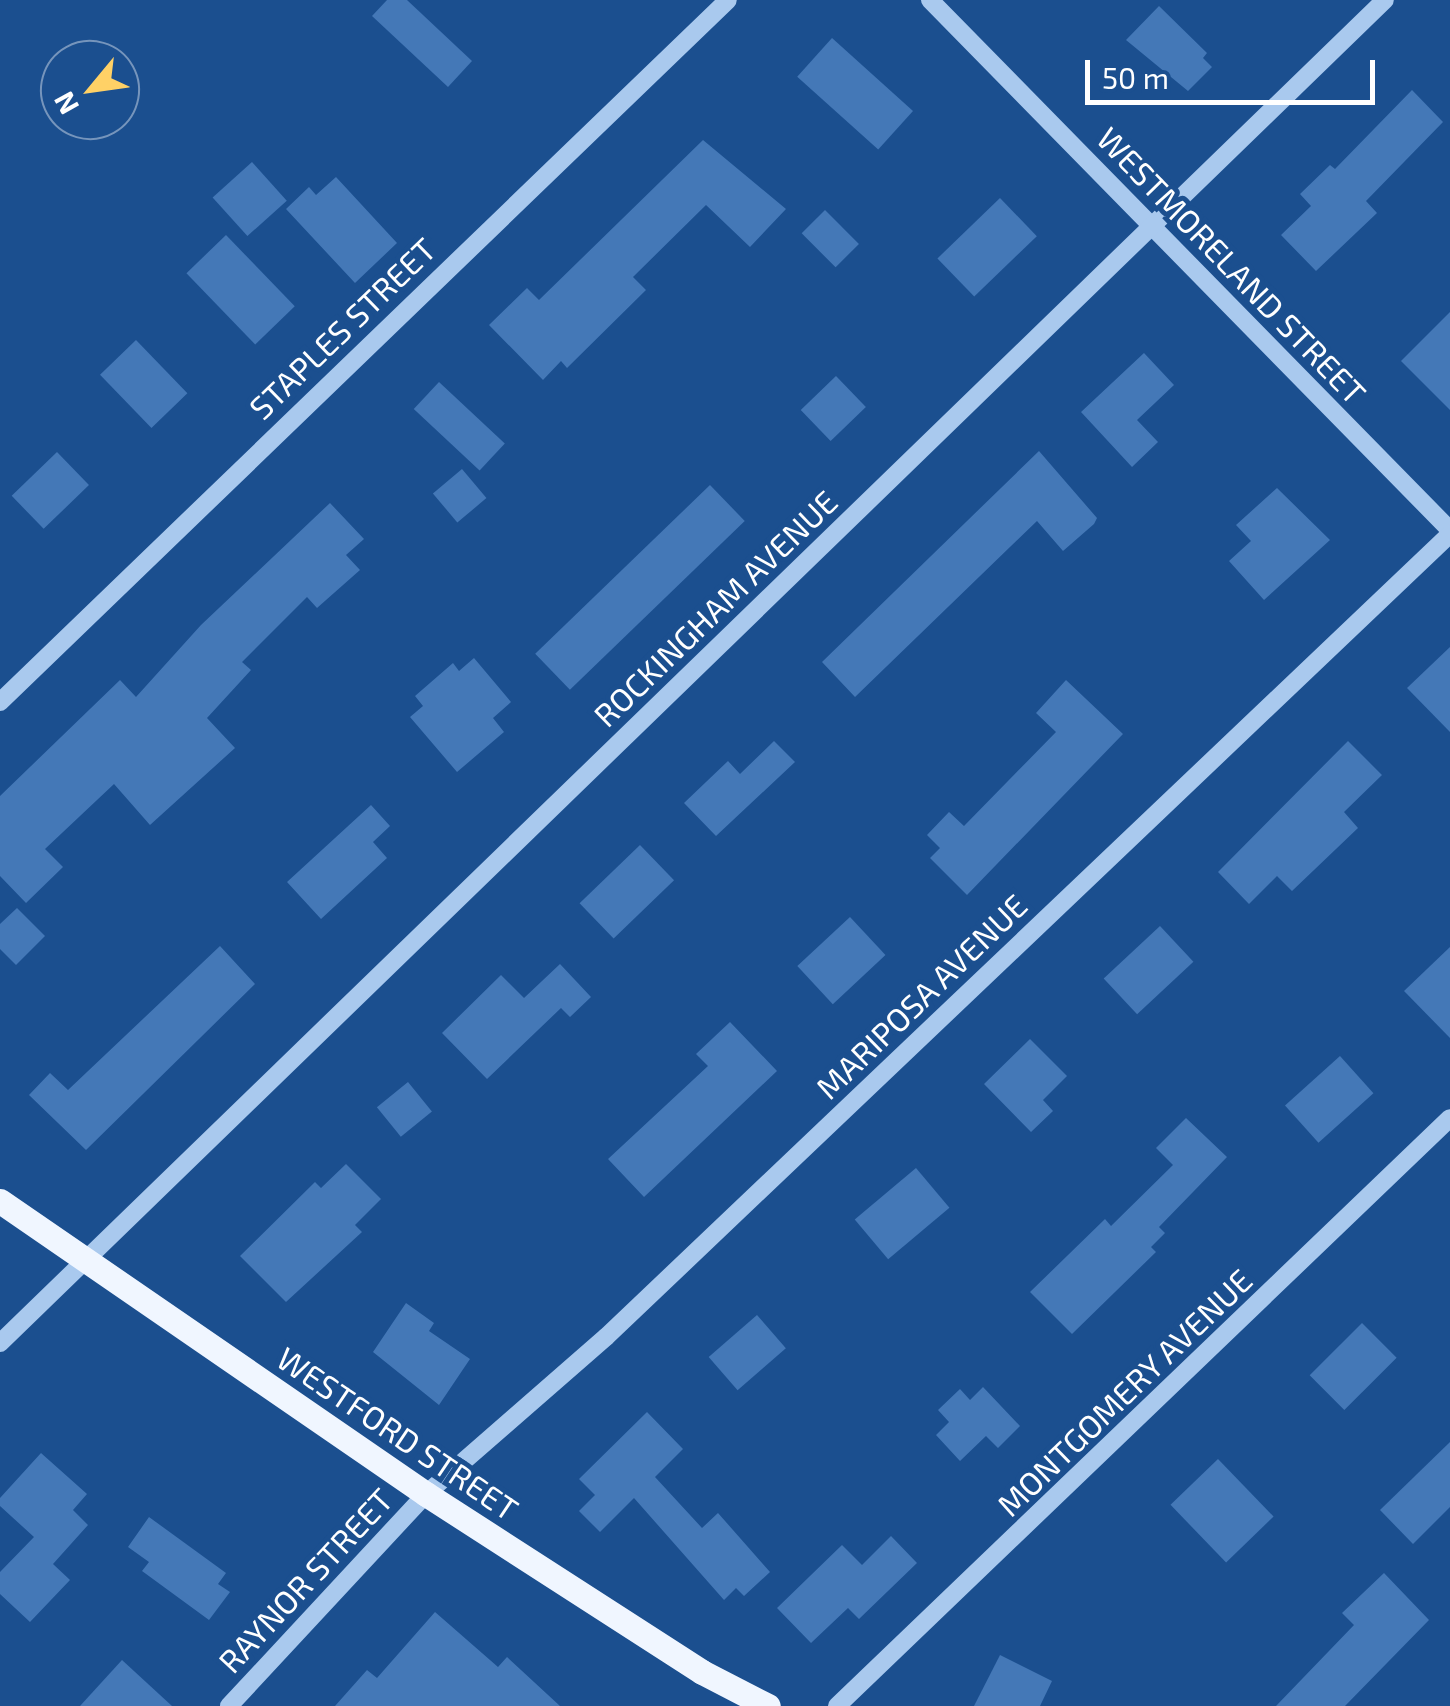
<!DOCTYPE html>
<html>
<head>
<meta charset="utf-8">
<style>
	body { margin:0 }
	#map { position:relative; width:1450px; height:1706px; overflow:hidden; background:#1b4f8f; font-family:"Exo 2",sans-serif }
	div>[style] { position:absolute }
	.building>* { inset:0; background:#4478b7; transform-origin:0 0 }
	.minor>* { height:18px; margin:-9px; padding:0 9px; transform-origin:9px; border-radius:9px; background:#a9c9ee }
	.major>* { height:25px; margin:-12.5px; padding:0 12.5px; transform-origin:12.5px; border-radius:12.5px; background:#f0f6ff }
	span { translate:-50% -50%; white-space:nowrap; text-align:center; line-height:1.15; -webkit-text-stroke:10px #1b4f8f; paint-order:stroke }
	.street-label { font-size:32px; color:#fff }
	.north { position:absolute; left:40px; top:40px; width:100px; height:100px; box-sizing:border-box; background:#1b4f8f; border:2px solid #7695bc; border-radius:50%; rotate:241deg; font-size:28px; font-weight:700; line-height:40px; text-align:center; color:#fff }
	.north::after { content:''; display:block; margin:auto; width:35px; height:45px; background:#ffd166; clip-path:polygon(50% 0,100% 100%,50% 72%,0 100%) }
	.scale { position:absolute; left:1085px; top:60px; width:290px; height:45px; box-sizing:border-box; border:5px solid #fff; border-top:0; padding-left:12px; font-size:30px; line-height:35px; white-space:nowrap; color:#fff; -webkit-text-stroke:8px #1b4f8f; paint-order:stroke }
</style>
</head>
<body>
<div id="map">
	<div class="building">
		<div style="clip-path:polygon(387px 0,407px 0,472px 61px,448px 87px,372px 16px)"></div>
		<div style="clip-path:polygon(1159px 6px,1207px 53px,1203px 58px,1212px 67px,1188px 91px,1126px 40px)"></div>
		<div style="left:832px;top:38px;width:109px;height:52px;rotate:42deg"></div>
		<div style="clip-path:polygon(1412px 90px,1443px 122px,1366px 201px,1377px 213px,1316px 271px,1281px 235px,1311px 206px,1300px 194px,1330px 165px,1335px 169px)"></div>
		<div style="clip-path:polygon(703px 140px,786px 209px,750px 247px,706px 205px,633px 277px,646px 290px,567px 368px,561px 361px,543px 380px,489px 325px,527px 288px,539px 300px)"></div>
		<div style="left:252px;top:162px;width:52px;height:53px;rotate:48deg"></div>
		<div style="clip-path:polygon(336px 177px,397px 243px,355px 283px,286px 209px,309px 187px,316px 195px)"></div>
		<div style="left:1000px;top:198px;width:53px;height:87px;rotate:46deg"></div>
		<div style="left:825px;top:210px;width:48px;height:33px;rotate:45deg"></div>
		<div style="left:226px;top:235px;width:99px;height:55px;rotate:46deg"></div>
		<div style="clip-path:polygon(1450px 312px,1450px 410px,1401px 361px)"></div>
		<div style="left:136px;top:340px;width:74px;height:50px;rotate:46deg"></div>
		<div style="clip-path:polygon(1144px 353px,1174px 385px,1137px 420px,1158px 442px,1132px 467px,1081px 412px)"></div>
		<div style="left:836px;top:376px;width:43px;height:49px;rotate:46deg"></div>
		<div style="left:439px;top:382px;width:90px;height:37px;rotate:43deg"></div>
		<div style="clip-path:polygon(1039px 451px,1097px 518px,1094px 524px,1063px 551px,1037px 521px,855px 697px,822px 662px)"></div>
		<div style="left:57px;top:452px;width:46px;height:63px;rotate:46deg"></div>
		<div style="left:462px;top:469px;width:38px;height:38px;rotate:50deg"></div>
		<div style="left:710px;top:485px;width:50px;height:243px;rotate:46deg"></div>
		<div style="clip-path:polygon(1277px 488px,1330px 540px,1264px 600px,1229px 561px,1251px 541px,1236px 525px)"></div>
		<div style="clip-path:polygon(330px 503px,364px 539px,346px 555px,360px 570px,317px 608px,307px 597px,242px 662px,251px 670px,207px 718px,235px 748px,150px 825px,114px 784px,45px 849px,63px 867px,26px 903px,0 876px,0 796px,120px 680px,136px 697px,201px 625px)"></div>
		<div style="clip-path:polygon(1450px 647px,1450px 732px,1407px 688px)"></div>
		<div style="clip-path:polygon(474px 658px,511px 702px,493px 718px,504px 732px,457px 772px,410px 717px,423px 706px,415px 696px,453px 663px,459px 671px)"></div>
		<div style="clip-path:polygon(1066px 680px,1123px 734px,967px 895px,930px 858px,940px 848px,927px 835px,949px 812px,964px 826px,1056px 732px,1036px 713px)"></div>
		<div style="clip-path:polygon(774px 741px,795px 762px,716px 836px,684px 803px,728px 761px,740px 774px)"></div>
		<div style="clip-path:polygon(1348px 741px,1382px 775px,1344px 812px,1358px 828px,1292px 891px,1277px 876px,1249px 904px,1218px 872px)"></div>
		<div style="clip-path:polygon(371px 805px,390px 826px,373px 842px,387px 858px,321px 919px,287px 882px)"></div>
		<div style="left:640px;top:845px;width:49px;height:84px;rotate:46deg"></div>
		<div style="clip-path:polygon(17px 908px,45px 936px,16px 965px,0 949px,0 924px)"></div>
		<div style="left:850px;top:917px;width:52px;height:72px;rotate:47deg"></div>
		<div style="left:1160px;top:926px;width:49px;height:77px;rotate:47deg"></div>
		<div style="clip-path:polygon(220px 946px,255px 984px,86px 1150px,29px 1095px,50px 1073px,68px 1090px)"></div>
		<div style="clip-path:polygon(1450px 947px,1450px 1038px,1404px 991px)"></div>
		<div style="clip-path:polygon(560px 964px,591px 997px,570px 1017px,561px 1008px,487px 1079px,442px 1033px,501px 975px,524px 998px)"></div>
		<div style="clip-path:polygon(730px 1022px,777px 1071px,644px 1197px,608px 1159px,708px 1066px,696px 1054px)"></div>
		<div style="clip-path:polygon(1030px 1039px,1067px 1076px,1043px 1100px,1053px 1111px,1031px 1132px,984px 1084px)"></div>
		<div style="left:1340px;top:1056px;width:50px;height:74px;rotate:48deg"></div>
		<div style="left:408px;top:1082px;width:38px;height:40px;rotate:51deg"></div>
		<div style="clip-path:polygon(1186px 1118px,1227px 1157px,1159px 1227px,1165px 1233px,1151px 1247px,1156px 1252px,1072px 1334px,1030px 1292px,1105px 1219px,1111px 1226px,1173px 1165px,1156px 1148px)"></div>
		<div style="clip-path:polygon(346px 1164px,381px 1199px,355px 1225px,362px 1232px,286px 1302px,240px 1256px,315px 1182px,321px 1188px)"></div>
		<div style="left:916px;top:1168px;width:52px;height:80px;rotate:50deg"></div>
		<div style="clip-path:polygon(406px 1303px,434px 1323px,429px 1331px,470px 1359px,439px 1405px,373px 1352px)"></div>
		<div style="left:757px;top:1315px;width:44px;height:64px;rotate:49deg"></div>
		<div style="left:1362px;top:1323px;width:49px;height:74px;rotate:45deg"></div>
		<div style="clip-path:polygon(983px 1387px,1020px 1426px,998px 1448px,986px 1436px,960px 1461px,936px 1435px,949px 1422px,938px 1410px,960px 1389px,970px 1400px)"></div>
		<div style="clip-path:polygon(647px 1412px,683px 1449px,655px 1477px,702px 1528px,718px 1513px,770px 1572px,744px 1596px,736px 1588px,724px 1600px,634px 1498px,600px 1532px,579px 1511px,595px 1495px,579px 1479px)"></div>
		<div style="clip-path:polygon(1450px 1442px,1450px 1507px,1413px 1544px,1380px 1510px)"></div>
		<div style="clip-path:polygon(41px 1453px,87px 1494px,73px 1510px,88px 1525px,53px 1564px,70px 1580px,30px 1622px,0 1594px,0 1572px,34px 1537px,0 1506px,0 1498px)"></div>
		<div style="left:1218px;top:1459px;width:80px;height:66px;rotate:46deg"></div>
		<div style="clip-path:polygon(149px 1517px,226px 1573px,218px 1584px,230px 1592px,209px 1620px,142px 1571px,149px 1562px,128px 1547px)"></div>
		<div style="clip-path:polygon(891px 1536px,917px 1563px,859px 1619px,848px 1608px,811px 1643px,777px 1608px,842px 1545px,862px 1565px)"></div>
		<div style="clip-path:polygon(1384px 1573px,1429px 1620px,1345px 1706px,1276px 1706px,1354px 1625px,1342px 1613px)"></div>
		<div style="clip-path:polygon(435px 1612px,498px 1667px,507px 1657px,560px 1706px,335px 1706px,367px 1670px,377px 1678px)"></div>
		<div style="clip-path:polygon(1000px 1655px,1052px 1681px,1040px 1706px,974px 1706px)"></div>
		<div style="clip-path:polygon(122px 1660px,172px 1706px,80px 1706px)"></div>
	</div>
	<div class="minor">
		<div style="left:930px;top:0;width:742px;rotate:45.55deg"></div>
		<div style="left:0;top:702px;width:1011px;rotate:-43.96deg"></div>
		<div style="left:0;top:1343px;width:1929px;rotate:-44.12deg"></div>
		<div style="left:229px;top:1706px;width:289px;rotate:-47.1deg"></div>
		<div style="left:426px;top:1494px;width:239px;rotate:-41.1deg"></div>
		<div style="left:606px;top:1337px;width:1165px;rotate:-43.57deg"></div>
		<div style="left:837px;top:1706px;width:849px;rotate:-43.81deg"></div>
	</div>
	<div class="major">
		<div style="left:0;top:1201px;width:517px;rotate:34.52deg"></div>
		<div style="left:426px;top:1494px;width:328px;rotate:32.8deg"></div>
		<div style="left:702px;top:1672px;width:74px;rotate:27.3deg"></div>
	</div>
	<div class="street-label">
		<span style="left:1232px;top:265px;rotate:46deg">WESTMORELAND STREET</span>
		<span style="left:342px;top:328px;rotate:-44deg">STAPLES STREET</span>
		<span style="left:715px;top:608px;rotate:-44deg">ROCKINGHAM AVENUE</span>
		<span style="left:921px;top:996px;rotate:-44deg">MARIPOSA AVENUE</span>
		<span style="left:1124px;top:1392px;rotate:-44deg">MONTGOMERY AVENUE</span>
		<span style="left:398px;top:1433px;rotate:34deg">WESTFORD STREET</span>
		<span style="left:305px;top:1580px;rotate:-47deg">RAYNOR STREET</span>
	</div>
	<div class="north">N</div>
	<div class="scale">50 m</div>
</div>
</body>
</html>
